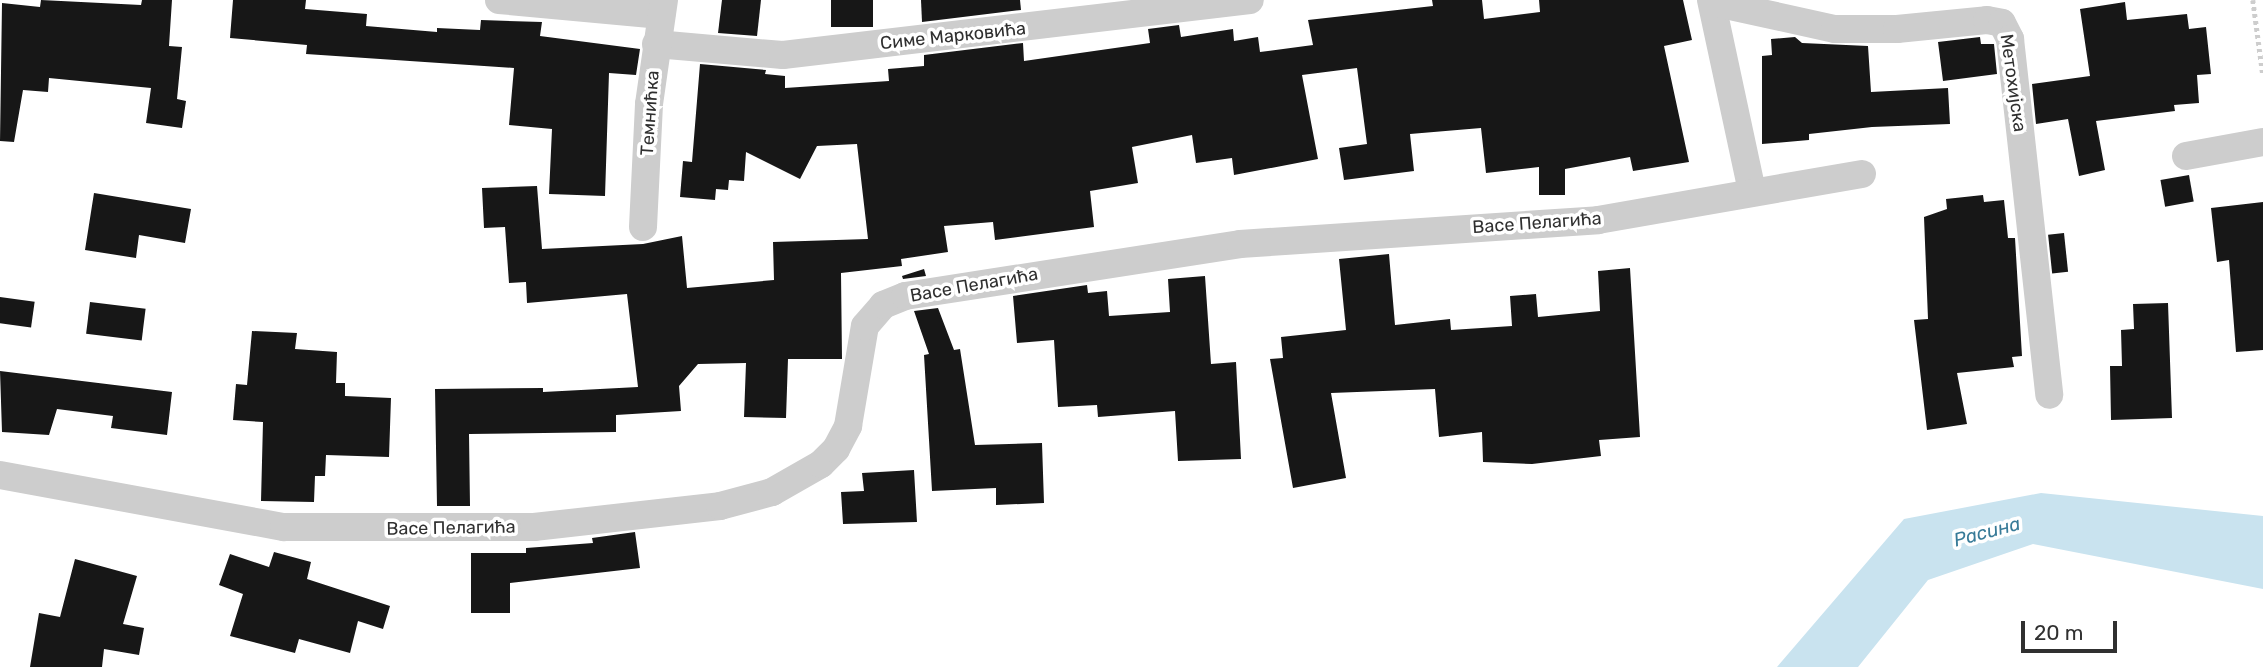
<!DOCTYPE html>
<html>
<head>
<meta charset="utf-8">
<style>
	body { margin:0 }
	#map { position:relative; width:2263px; height:667px; overflow:hidden; background:#fff; font-family:Rubik,sans-serif }
	div>[style] { position:absolute }
	.water>* { inset:0; background:#c9e3ef }
	.building>* { inset:0; background:#171717; transform-origin:0 0 }
	.path>* { height:4.5px; margin-top:-2.25px; transform-origin:0; background:repeating-linear-gradient(90deg,#cdcdcd 0 3.5px,transparent 0 7px) }
	.street>* { height:28px; margin:-14px; padding:0 14px; transform-origin:14px; border-radius:14px; background:#cdcdcd }
	span { translate:-50% -50%; white-space:nowrap; text-align:center; line-height:1.15; -webkit-text-stroke:7px #fff; paint-order:stroke }
	.street-label { font-size:18px; color:#303030 }
	.water-label { font-size:19px; color:#387b98; font-style:italic }
	.scale { position:absolute; left:2021px; top:621px; width:96px; height:32px; box-sizing:border-box; border:4px solid #303030; border-top:0; padding-left:9px; font-size:21px; line-height:24px; white-space:nowrap; color:#303030; -webkit-text-stroke:5px #fff; paint-order:stroke }
</style>
</head>
<body>
<div id="map">
	<div class="water">
		<div style="clip-path:polygon(2041px 493px,2263px 516px,2263px 589px,2033px 544px,1928px 580px,1858px 667px,1777px 667px,1904px 519px)"></div>
	</div>
	<div class="building">
		<div style="clip-path:polygon(41px 0,141px 5px,142px 0,172px 0,169px 46px,182px 47px,177px 99px,186px 101px,182px 128px,146px 123px,151px 88px,49px 78px,48px 92px,23px 90px,14px 142px,0 141px,2px 3px,40px 7px)"></div>
		<div style="clip-path:polygon(233px 0,306px 0,305px 9px,367px 14px,366px 26px,437px 32px,437px 28px,480px 30px,481px 20px,542px 22px,540px 36px,640px 49px,636px 75px,609px 73px,605px 196px,549px 194px,552px 129px,509px 125px,514px 68px,306px 54px,307px 45px,230px 38px)"></div>
		<div style="clip-path:polygon(722px 0,761px 0,757px 36px,718px 33px)"></div>
		<div style="left:831px;top:0;width:42px;height:27px"></div>
		<div style="clip-path:polygon(921px 0,1020px 0,1021px 10px,922px 22px)"></div>
		<div style="clip-path:polygon(1432px 0,1482px 0,1484px 19px,1540px 12px,1539px 0,1683px 0,1692px 40px,1664px 46px,1689px 162px,1633px 171px,1630px 157px,1565px 169px,1565px 195px,1539px 195px,1539px 167px,1486px 173px,1481px 128px,1410px 134px,1414px 171px,1344px 180px,1339px 148px,1367px 144px,1357px 68px,1302px 75px,1318px 159px,1234px 175px,1232px 158px,1196px 163px,1192px 135px,1132px 147px,1138px 183px,1090px 191px,1094px 227px,995px 240px,993px 222px,944px 226px,948px 252px,901px 259px,902px 266px,841px 273px,842px 359px,788px 359px,786px 418px,744px 417px,746px 363px,698px 364px,679px 386px,681px 411px,616px 415px,616px 432px,469px 434px,470px 506px,437px 506px,435px 389px,543px 388px,543px 392px,638px 387px,627px 294px,527px 303px,526px 282px,509px 283px,505px 227px,484px 228px,482px 188px,537px 186px,542px 249px,643px 244px,682px 236px,687px 288px,774px 280px,773px 242px,868px 239px,857px 144px,817px 146px,800px 179px,746px 152px,744px 181px,729px 180px,728px 190px,716px 189px,715px 200px,680px 197px,683px 161px,692px 162px,700px 64px,766px 70px,765px 74px,785px 76px,785px 88px,889px 81px,888px 69px,924px 66px,924px 55px,1023px 43px,1024px 61px,1150px 43px,1148px 29px,1179px 25px,1181px 37px,1233px 29px,1234px 41px,1258px 37px,1260px 52px,1313px 45px,1308px 20px,1433px 6px)"></div>
		<div style="clip-path:polygon(2125px 2px,2127px 20px,2187px 14px,2189px 29px,2206px 27px,2211px 74px,2197px 75px,2199px 103px,2174px 105px,2175px 111px,2096px 121px,2105px 170px,2079px 176px,2068px 119px,2036px 124px,2032px 84px,2090px 76px,2080px 9px)"></div>
		<div style="clip-path:polygon(1795px 37px,1802px 43px,1868px 46px,1871px 92px,1948px 88px,1950px 124px,1872px 127px,1809px 134px,1809px 140px,1762px 144px,1762px 56px,1772px 55px,1771px 39px)"></div>
		<div style="clip-path:polygon(1980px 37px,1981px 44px,1994px 44px,1997px 74px,1943px 81px,1938px 42px)"></div>
		<div style="left:2189px;top:175px;width:27px;height:29px;rotate:80deg"></div>
		<div style="clip-path:polygon(94px 193px,191px 209px,185px 243px,139px 235px,136px 258px,85px 250px)"></div>
		<div style="clip-path:polygon(1983px 195px,1984px 202px,2004px 200px,2008px 238px,2015px 238px,2022px 356px,2012px 357px,2014px 367px,1957px 373px,1967px 424px,1927px 430px,1914px 320px,1928px 319px,1924px 217px,1947px 209px,1946px 199px)"></div>
		<div style="clip-path:polygon(2263px 202px,2263px 350px,2236px 352px,2229px 260px,2217px 262px,2211px 208px)"></div>
		<div style="left:2064px;top:233px;width:39px;height:16px;rotate:84deg"></div>
		<div style="clip-path:polygon(1389px 254px,1395px 325px,1450px 319px,1451px 330px,1512px 326px,1510px 296px,1536px 294px,1538px 317px,1600px 311px,1598px 271px,1630px 268px,1640px 437px,1599px 440px,1601px 456px,1532px 464px,1483px 462px,1482px 432px,1439px 437px,1435px 389px,1331px 393px,1346px 478px,1293px 488px,1270px 359px,1283px 358px,1281px 337px,1346px 330px,1339px 259px)"></div>
		<div style="clip-path:polygon(924px 269px,926px 276px,903px 279px,902px 276px)"></div>
		<div style="clip-path:polygon(1205px 276px,1211px 364px,1236px 362px,1241px 459px,1178px 461px,1175px 411px,1098px 417px,1097px 405px,1058px 407px,1054px 340px,1017px 343px,1013px 296px,1087px 285px,1088px 293px,1107px 291px,1109px 316px,1170px 312px,1168px 279px)"></div>
		<div style="left:0;top:297px;width:35px;height:26px;rotate:8deg"></div>
		<div style="left:90px;top:302px;width:56px;height:32px;rotate:7deg"></div>
		<div style="clip-path:polygon(2168px 303px,2172px 418px,2111px 420px,2110px 366px,2122px 366px,2121px 330px,2134px 329px,2133px 304px)"></div>
		<div style="clip-path:polygon(938px 308px,954px 350px,960px 349px,975px 445px,1042px 443px,1044px 503px,996px 505px,996px 488px,932px 491px,924px 355px,929px 354px,914px 311px)"></div>
		<div style="clip-path:polygon(252px 331px,297px 333px,295px 349px,337px 352px,336px 383px,345px 383px,345px 396px,391px 398px,389px 457px,326px 455px,325px 476px,315px 476px,314px 502px,261px 501px,263px 422px,233px 420px,236px 384px,247px 385px)"></div>
		<div style="clip-path:polygon(0 371px,172px 392px,167px 435px,111px 428px,113px 416px,57px 409px,49px 435px,2px 432px)"></div>
		<div style="clip-path:polygon(914px 470px,917px 522px,843px 524px,841px 492px,864px 491px,862px 473px)"></div>
		<div style="clip-path:polygon(635px 532px,640px 568px,510px 583px,510px 613px,471px 613px,471px 553px,526px 553px,526px 548px,593px 543px,592px 538px)"></div>
		<div style="clip-path:polygon(274px 552px,311px 562px,307px 579px,390px 606px,383px 629px,358px 621px,350px 653px,299px 639px,295px 653px,230px 636px,243px 594px,219px 585px,230px 554px,269px 567px)"></div>
		<div style="clip-path:polygon(75px 559px,137px 576px,123px 624px,144px 628px,139px 655px,104px 649px,102px 667px,30px 667px,39px 613px,60px 617px)"></div>
	</div>
	<div class="path">
		<div style="left:2253px;top:0;width:76px;rotate:82.4deg"></div>
	</div>
	<div class="street">
		<div style="left:499px;top:0;width:163px;rotate:5.3deg"></div>
		<div style="left:1711px;top:0;width:195px;rotate:77.9deg"></div>
		<div style="left:1712px;top:2px;width:126px;rotate:12.4deg"></div>
		<div style="left:1835px;top:29px;width:62px"></div>
		<div style="left:1897px;top:29px;width:90px;rotate:-5.7deg"></div>
		<div style="left:1987px;top:20px;width:15px;rotate:11deg"></div>
		<div style="left:2002px;top:23px;width:18px;rotate:63deg"></div>
		<div style="left:2010px;top:39px;width:358px;rotate:83.7deg"></div>
		<div style="left:656px;top:44px;width:127px;rotate:5deg"></div>
		<div style="left:783px;top:55px;width:470px;rotate:-6.7deg"></div>
		<div style="left:2186px;top:156px;width:78px;rotate:-10.3deg"></div>
		<div style="left:643px;top:227px;width:123px;rotate:-87.2deg"></div>
		<div style="left:649px;top:104px;width:105px;rotate:-81.8deg"></div>
		<div style="left:0;top:475px;width:289px;rotate:10.4deg"></div>
		<div style="left:284px;top:527px;width:250px"></div>
		<div style="left:534px;top:527px;width:187px;rotate:-6.4deg"></div>
		<div style="left:720px;top:506px;width:54px;rotate:-15.1deg"></div>
		<div style="left:772px;top:492px;width:56px;rotate:-29.7deg"></div>
		<div style="left:821px;top:464px;width:21px;rotate:-45deg"></div>
		<div style="left:836px;top:449px;width:26px;rotate:-62deg"></div>
		<div style="left:848px;top:426px;width:101px;rotate:-80.4deg"></div>
		<div style="left:865px;top:326px;width:28px;rotate:-49deg"></div>
		<div style="left:883px;top:305px;width:24px;rotate:-22deg"></div>
		<div style="left:905px;top:296px;width:339px;rotate:-8.8deg"></div>
		<div style="left:1240px;top:244px;width:359px;rotate:-3.8deg"></div>
		<div style="left:1598px;top:220px;width:268px;rotate:-9.9deg"></div>
	</div>
	<div class="street-label">
		<span style="left:953px;top:36px;rotate:-6deg">Симе Марковића</span>
		<span style="left:2013px;top:83px;rotate:82deg">Метохијска</span>
		<span style="left:650px;top:113px;rotate:-86deg">Темнићка</span>
		<span style="left:1537px;top:223px;rotate:-4deg">Васе Пелагића</span>
		<span style="left:974px;top:285px;rotate:-10deg">Васе Пелагића</span>
		<span style="left:451px;top:528px;rotate:-1deg">Васе Пелагића</span>
	</div>
	<div class="water-label">
		<span style="left:1987px;top:532px;rotate:-15deg">Расина</span>
	</div>
	<div class="scale">20 m</div>
</div>
</body>
</html>
